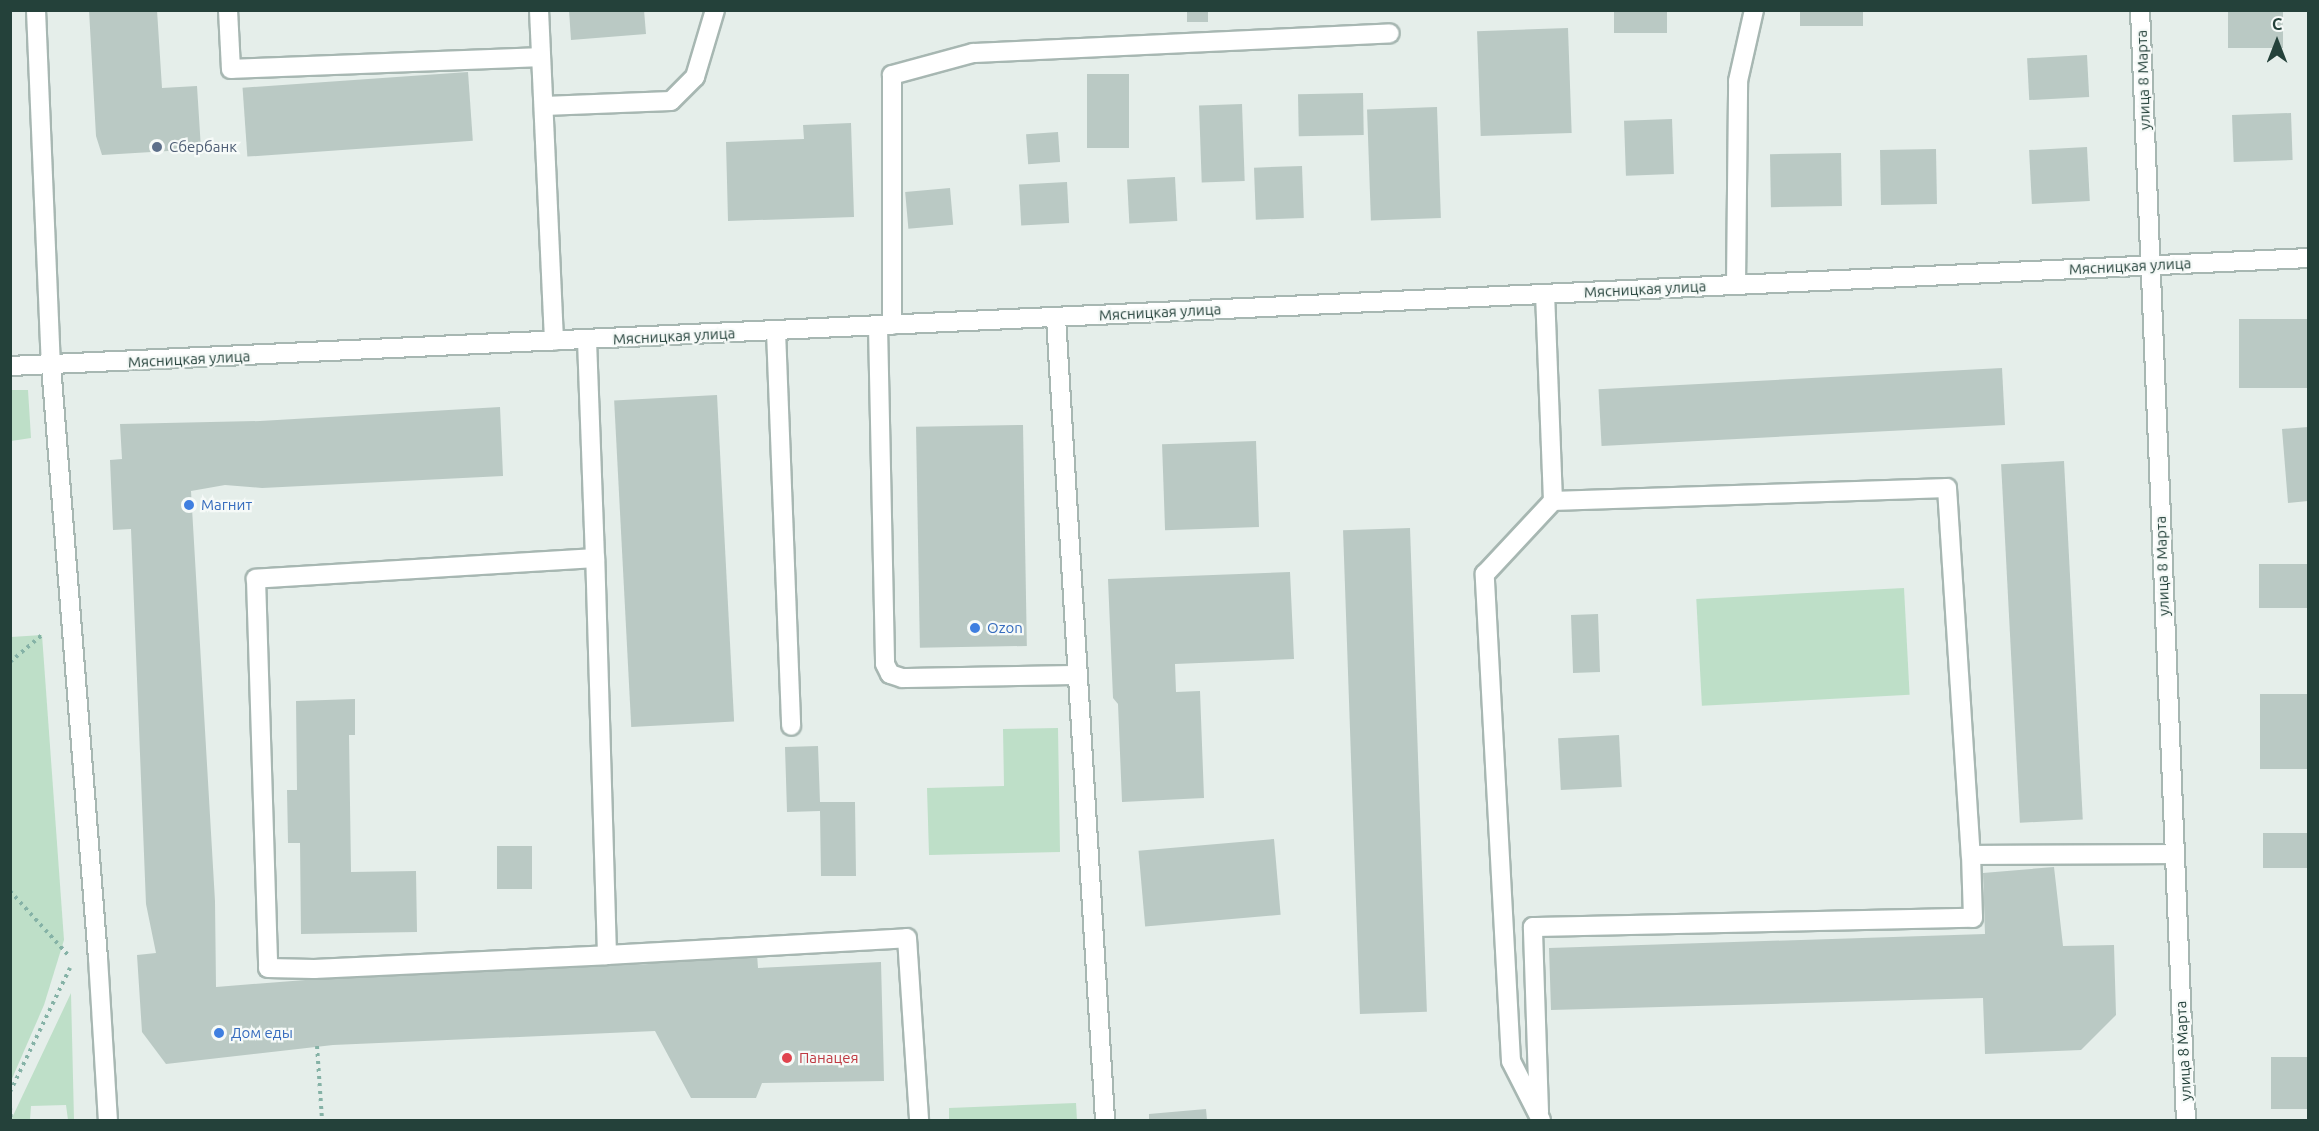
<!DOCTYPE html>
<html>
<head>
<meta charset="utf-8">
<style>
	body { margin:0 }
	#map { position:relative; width:2319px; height:1131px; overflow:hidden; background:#e5eeea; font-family:Ubuntu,sans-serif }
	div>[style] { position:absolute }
	.green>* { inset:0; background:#bedfc8; transform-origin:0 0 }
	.building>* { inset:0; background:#bac9c4; transform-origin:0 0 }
	.path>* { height:4px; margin-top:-2px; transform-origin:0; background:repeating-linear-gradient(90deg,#85b2a6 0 3px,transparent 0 7.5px) }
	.roads { filter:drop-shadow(2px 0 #a7b7b2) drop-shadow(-2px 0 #a7b7b2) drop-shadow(0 2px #a7b7b2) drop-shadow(0 -2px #a7b7b2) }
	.service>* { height:18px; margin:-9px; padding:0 9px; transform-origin:9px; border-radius:9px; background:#fff }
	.minor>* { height:18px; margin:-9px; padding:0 9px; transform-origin:9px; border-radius:9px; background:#fff }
	.dots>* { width:16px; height:16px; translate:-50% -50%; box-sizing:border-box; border:3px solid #f6faf8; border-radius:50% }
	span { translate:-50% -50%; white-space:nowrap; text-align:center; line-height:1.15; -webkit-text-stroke:4.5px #f6faf8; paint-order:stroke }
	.street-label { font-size:15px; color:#24413a }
	.service-label { font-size:15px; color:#4e5e75 }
	.left { translate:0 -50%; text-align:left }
	.shop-label { font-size:15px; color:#366cbe }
	.health-label { font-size:15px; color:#be3a42 }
	.frame { position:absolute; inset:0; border:12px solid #24413a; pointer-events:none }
	.north { position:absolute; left:2247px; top:12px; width:60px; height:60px; -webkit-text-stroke:4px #f6faf8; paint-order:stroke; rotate:0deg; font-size:16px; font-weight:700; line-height:24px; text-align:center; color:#24413a }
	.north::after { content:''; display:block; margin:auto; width:21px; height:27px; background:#24413a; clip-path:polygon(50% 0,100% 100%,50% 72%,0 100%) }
</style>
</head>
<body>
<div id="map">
	<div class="green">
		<div style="clip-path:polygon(11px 390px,28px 390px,31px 438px,11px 441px)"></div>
		<div style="left:1904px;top:588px;width:107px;height:208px;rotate:87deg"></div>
		<div style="clip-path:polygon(42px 635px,64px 940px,44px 1005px,11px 1081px,11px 637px)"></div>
		<div style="clip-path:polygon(1058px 728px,1060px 852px,929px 855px,927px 788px,1004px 786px,1003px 729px)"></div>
		<div style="clip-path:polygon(71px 993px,74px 1120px,68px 1120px,66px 1105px,31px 1106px,30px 1120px,11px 1120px)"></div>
		<div style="clip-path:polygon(1076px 1103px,1077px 1120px,949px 1120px,949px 1108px)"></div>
	</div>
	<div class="building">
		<div style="clip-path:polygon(89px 10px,157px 10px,162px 88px,197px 86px,201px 149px,102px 155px,96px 136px)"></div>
		<div style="clip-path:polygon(569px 10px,644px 10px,646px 34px,571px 40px)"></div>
		<div style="left:1187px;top:10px;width:21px;height:12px"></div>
		<div style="left:1614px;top:10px;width:53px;height:23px"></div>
		<div style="left:1800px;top:10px;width:63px;height:16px"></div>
		<div style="left:2228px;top:10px;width:55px;height:38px"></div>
		<div style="left:1568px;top:28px;width:105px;height:91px;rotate:88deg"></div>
		<div style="left:2087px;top:55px;width:42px;height:60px;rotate:87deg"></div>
		<div style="left:468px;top:72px;width:69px;height:226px;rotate:86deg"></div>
		<div style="left:1087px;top:74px;width:42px;height:74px"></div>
		<div style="left:1363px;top:93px;width:42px;height:65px;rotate:89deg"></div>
		<div style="left:1242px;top:104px;width:77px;height:43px;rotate:88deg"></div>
		<div style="left:1437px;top:107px;width:111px;height:70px;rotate:88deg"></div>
		<div style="left:2291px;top:113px;width:47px;height:59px;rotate:88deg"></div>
		<div style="left:1672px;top:119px;width:55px;height:48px;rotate:88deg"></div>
		<div style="clip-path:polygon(851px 123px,854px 217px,728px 221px,726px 142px,804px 139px,803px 125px)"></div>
		<div style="left:1058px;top:132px;width:30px;height:32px;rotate:86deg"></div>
		<div style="left:2087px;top:147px;width:54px;height:58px;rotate:87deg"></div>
		<div style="left:1936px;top:149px;width:55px;height:56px;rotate:89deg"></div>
		<div style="left:1841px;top:153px;width:53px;height:71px;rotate:89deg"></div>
		<div style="left:1302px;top:166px;width:52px;height:48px;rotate:88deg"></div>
		<div style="left:1175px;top:177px;width:44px;height:48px;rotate:87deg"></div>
		<div style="left:1067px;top:182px;width:41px;height:48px;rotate:87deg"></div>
		<div style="left:950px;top:188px;width:37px;height:45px;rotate:85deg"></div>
		<div style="left:2308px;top:319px;width:69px;height:69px;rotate:90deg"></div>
		<div style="left:2002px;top:368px;width:57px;height:404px;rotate:87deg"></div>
		<div style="left:717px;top:395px;width:327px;height:103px;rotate:87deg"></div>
		<div style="clip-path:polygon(500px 407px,503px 476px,262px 488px,225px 485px,191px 491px,215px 901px,216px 987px,331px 978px,649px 964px,681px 951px,757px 954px,758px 968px,881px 962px,884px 1081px,762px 1083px,756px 1098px,691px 1098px,655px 1031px,333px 1045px,166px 1064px,142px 1032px,137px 955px,156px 953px,146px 904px,131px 529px,113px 530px,110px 460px,122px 459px,120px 424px,260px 421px)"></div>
		<div style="left:1023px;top:425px;width:221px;height:107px;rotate:89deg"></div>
		<div style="clip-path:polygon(2308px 427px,2308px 501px,2288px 503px,2282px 429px)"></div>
		<div style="left:1256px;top:441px;width:86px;height:94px;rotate:88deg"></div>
		<div style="left:2064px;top:461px;width:359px;height:63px;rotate:87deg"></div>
		<div style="left:1410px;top:528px;width:484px;height:67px;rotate:88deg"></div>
		<div style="left:2308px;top:564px;width:44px;height:49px;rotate:90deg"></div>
		<div style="clip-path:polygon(1290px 572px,1294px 659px,1175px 664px,1176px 692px,1200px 691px,1204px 798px,1122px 802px,1118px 704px,1113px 698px,1108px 579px)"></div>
		<div style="left:1598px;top:614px;width:58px;height:27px;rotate:88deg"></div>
		<div style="left:2308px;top:694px;width:75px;height:48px;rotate:90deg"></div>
		<div style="clip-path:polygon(355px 699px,355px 735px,349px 735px,351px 872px,416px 871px,417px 932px,301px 934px,300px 843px,288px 843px,287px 790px,297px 790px,296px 701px)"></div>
		<div style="left:1619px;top:735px;width:52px;height:61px;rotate:87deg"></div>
		<div style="clip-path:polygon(818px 746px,820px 802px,855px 802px,856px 876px,821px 876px,820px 811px,787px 812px,785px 747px)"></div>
		<div style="left:2308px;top:833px;width:35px;height:45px;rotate:90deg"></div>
		<div style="left:1274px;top:839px;width:76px;height:136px;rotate:85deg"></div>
		<div style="left:532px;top:846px;width:43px;height:35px;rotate:90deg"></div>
		<div style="clip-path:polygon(2054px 867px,2063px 946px,2114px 945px,2116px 1015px,2081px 1050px,1985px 1054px,1983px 998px,1551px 1010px,1549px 948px,1985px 934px,1983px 873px)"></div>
		<div style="left:2271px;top:1057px;width:37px;height:52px"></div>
		<div style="clip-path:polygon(1206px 1109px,1207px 1120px,1149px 1120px,1149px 1114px)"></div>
	</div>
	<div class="path">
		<div style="left:10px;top:662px;width:42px;rotate:-40.2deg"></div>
		<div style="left:10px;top:891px;width:88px;rotate:47.8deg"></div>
		<div style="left:317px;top:1046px;width:74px;rotate:86.1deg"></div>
		<div style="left:10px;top:1092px;width:138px;rotate:-64.2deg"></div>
		<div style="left:10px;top:1107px;width:13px;rotate:86deg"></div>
	</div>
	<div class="roads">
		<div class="service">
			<div style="left:36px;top:10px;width:355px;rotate:87.6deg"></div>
			<div style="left:51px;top:365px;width:595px;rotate:85.47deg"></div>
			<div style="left:98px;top:958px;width:162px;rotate:86.5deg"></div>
			<div style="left:228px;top:10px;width:59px;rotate:87.1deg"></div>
			<div style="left:231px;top:69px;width:310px;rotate:-2.2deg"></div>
			<div style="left:539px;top:10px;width:331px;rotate:87.4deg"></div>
			<div style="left:544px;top:106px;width:127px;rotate:-2.3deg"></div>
			<div style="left:671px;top:101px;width:34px;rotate:-45deg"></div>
			<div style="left:695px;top:77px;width:70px;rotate:-73.4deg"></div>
			<div style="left:1736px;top:285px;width:204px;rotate:-89.4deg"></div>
			<div style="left:1738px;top:81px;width:73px;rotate:-77.3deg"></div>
			<div style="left:1056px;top:318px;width:803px;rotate:86.5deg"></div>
			<div style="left:892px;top:325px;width:250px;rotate:-90deg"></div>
			<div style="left:892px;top:75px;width:84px;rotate:-15.2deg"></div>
			<div style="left:973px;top:53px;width:417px;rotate:-2.7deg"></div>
			<div style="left:878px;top:326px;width:338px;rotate:88.8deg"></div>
			<div style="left:885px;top:664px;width:11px;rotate:63deg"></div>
			<div style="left:890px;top:674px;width:13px;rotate:18deg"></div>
			<div style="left:902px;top:678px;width:176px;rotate:-1deg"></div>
			<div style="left:776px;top:331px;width:395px;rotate:87.8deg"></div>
			<div style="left:587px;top:340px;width:218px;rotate:87.9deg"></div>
			<div style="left:595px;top:558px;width:340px;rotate:176.5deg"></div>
			<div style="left:256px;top:579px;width:389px;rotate:88.2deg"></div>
			<div style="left:268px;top:968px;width:46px;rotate:1.2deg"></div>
			<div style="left:314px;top:969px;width:293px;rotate:-2.7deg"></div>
			<div style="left:607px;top:955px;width:397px;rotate:-91.7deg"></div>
			<div style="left:1553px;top:501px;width:394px;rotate:-1.9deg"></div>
			<div style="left:1947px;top:488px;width:368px;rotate:86.3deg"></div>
			<div style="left:1971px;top:855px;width:202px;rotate:-0.3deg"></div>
			<div style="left:607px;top:955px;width:300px;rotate:-3.2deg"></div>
			<div style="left:907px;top:938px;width:182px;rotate:86.2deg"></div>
			<div style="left:1539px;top:1112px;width:185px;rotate:-91.9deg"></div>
			<div style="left:1533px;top:927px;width:440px;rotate:-1.2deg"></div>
			<div style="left:1973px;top:918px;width:63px;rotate:-91.8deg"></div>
			<div style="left:1541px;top:1120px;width:66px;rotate:-117deg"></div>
			<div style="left:1511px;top:1061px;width:488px;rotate:-93.1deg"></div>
			<div style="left:1485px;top:574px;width:100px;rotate:-47deg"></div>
			<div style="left:1553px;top:501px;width:207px;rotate:-92.2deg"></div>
		</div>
		<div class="minor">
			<div style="left:2140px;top:10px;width:1111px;rotate:87.63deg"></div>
			<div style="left:10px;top:366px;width:2301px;rotate:-2.69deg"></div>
		</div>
	</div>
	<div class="dots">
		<div style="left:157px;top:147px;background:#5c6f8a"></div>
		<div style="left:189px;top:505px;background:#3f7fe0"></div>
		<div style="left:975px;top:628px;background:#3f7fe0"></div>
		<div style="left:219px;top:1033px;background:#3f7fe0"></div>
		<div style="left:787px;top:1058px;background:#e0444e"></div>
	</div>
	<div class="street-label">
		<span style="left:2143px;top:80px;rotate:-92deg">улица 8 Марта</span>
		<span style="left:2130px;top:266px;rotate:-3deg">Мясницкая улица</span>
		<span style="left:1645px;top:289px;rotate:-3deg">Мясницкая улица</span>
		<span style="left:1160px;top:312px;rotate:-3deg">Мясницкая улица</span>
		<span style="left:674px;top:336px;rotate:-3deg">Мясницкая улица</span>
		<span style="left:189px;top:359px;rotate:-3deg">Мясницкая улица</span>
		<span style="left:2162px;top:566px;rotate:-92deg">улица 8 Марта</span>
		<span style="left:2183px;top:1051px;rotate:-93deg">улица 8 Марта</span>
	</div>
	<div class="service-label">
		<span class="left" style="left:169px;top:147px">Сбербанк</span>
	</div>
	<div class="shop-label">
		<span class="left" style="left:201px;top:505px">Магнит</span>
		<span class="left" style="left:987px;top:628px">Ozon</span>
		<span class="left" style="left:231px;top:1033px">Дом еды</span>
	</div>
	<div class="health-label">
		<span class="left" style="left:799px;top:1058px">Панацея</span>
	</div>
	<div class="frame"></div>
	<div class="north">С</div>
</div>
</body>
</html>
